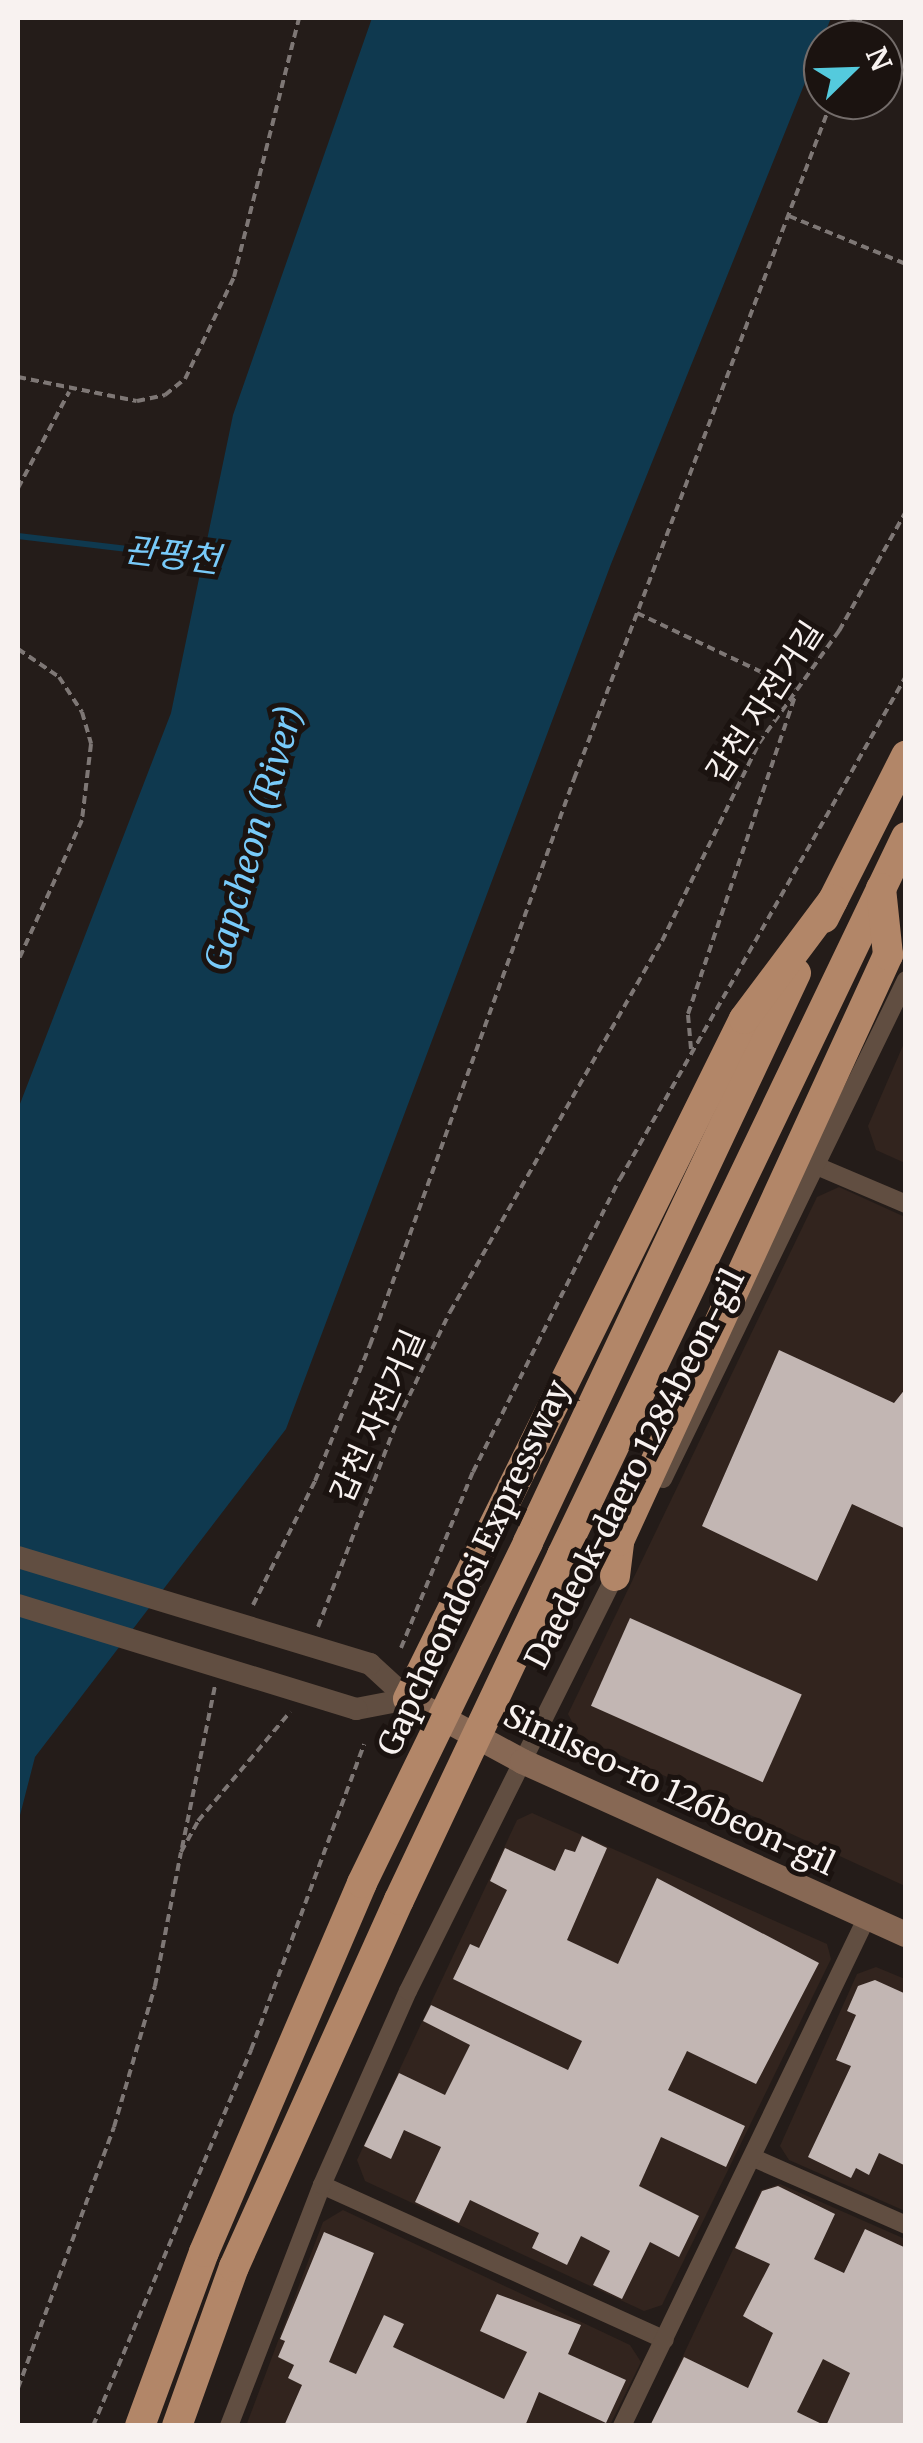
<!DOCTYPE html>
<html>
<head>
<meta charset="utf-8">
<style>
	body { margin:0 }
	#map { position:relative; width:923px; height:2443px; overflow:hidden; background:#241c19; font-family:Merriweather,"Noto Sans KR",serif }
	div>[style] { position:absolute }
	.built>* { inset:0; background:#32241e }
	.water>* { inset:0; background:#0f394f }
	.stream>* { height:6px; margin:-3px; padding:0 3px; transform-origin:3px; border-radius:3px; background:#0f394f }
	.building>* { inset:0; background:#c2b6b3; transform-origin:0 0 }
	.path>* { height:4px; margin-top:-2px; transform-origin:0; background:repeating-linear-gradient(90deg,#7e7775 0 8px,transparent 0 13px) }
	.minor>* { height:18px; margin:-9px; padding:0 9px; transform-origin:9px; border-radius:9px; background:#614e41 }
	.tertiary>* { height:22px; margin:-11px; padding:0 11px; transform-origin:11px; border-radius:11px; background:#614e41 }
	.secondary>* { height:25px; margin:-12.5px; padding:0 12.5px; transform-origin:12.5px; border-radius:12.5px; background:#876854 }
	.trunk>* { height:30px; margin:-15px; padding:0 15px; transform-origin:15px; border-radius:15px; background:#b28668 }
	.tertiary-bridge>* { height:22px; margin:-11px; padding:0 11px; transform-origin:11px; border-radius:11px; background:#614e41 }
	.trunk-bridge>* { height:30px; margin:-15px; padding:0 15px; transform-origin:15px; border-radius:15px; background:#b28668 }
	span { translate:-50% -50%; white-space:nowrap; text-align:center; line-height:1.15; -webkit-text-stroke:10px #1b1310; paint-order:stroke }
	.street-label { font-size:32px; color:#f8f2f0 }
	.water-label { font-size:35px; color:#78caf9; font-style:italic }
	.frame { position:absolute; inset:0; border:20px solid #f8f2f0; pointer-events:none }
	.north { position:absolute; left:803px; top:20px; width:100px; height:100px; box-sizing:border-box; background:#1b1310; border:2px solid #736c6a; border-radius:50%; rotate:67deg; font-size:28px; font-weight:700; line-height:40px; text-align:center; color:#f8f2f0 }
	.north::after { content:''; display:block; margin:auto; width:35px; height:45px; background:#54cadd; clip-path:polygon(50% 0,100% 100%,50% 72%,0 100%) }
</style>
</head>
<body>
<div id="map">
	<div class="built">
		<div style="clip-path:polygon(905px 1041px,905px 1163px,876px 1150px,868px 1126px)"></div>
		<div style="clip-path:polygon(839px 1187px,905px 1217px,905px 1886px,580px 1737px,568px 1714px,817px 1197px)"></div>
		<div style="clip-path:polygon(532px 1813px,827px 1944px,831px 1959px,662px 2305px,644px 2311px,365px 2181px,357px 2160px,517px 1820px)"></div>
		<div style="clip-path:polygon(876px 1967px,905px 1979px,905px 2211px,789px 2160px,780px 2146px,857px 1974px)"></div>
		<div style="clip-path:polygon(780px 2184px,905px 2239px,905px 2425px,650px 2426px,761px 2190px)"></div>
		<div style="clip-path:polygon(343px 2210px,630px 2345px,641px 2362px,610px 2425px,246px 2426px,323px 2222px)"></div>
	</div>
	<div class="water">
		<div style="clip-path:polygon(372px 18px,831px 18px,611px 564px,286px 1429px,35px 1757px,18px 1823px,18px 1109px,171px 713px,233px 415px)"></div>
	</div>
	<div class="stream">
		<div style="left:18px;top:536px;width:193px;rotate:6.8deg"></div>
	</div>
	<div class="building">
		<div style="clip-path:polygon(779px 1350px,894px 1403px,906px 1388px,906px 1529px,852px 1504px,817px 1581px,702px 1526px)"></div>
		<div style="left:630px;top:1618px;width:188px;height:96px;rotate:24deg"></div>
		<div style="clip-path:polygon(582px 1836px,607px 1848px,567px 1940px,618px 1964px,657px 1878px,819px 1963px,756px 2084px,687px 2051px,668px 2090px,745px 2126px,726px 2167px,661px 2137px,639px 2186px,699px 2216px,679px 2257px,650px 2242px,622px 2299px,593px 2285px,610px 2251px,581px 2236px,567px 2265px,532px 2248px,539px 2233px,470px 2200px,459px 2223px,415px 2202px,441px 2147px,404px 2130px,391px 2159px,364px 2146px,399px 2073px,445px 2095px,470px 2045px,423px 2021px,431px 2005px,568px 2070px,582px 2041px,453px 1979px,470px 1944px,479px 1948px,507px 1890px,490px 1881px,505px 1848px,555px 1871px,565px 1849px,575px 1852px)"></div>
		<div style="clip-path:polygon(875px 1980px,906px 1994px,906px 2166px,879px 2153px,869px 2175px,856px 2168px,851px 2178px,808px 2157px,851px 2066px,836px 2060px,856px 2015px,847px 2011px,858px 1986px)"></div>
		<div style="clip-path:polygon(778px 2186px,835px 2214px,814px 2259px,844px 2273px,865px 2229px,906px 2248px,906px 2426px,826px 2426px,850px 2373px,823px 2359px,797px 2412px,826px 2426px,650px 2426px,684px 2357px,748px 2388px,773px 2333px,743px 2316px,770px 2264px,735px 2248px,762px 2191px)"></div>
		<div style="clip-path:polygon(324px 2232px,374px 2253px,329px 2362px,356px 2374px,384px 2315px,404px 2324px,393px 2347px,504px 2399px,527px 2352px,480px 2331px,497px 2294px,581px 2325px,568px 2354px,626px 2380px,606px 2423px,539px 2392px,525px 2426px,284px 2426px,302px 2385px,288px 2378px,294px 2365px,278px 2357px,285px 2341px,280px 2339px)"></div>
	</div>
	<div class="path">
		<div style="left:854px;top:40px;width:23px;rotate:-70deg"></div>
		<div style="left:789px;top:216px;width:126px;rotate:22.3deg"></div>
		<div style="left:18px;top:377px;width:121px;rotate:11.4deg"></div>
		<div style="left:137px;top:401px;width:29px;rotate:-12deg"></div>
		<div style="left:165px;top:395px;width:26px;rotate:-39deg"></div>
		<div style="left:185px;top:379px;width:113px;rotate:-64.3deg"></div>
		<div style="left:234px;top:277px;width:267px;rotate:-75.9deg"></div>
		<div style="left:18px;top:488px;width:109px;rotate:-62deg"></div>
		<div style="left:637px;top:613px;width:175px;rotate:25.4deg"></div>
		<div style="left:18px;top:649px;width:50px;rotate:34.3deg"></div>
		<div style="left:59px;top:677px;width:42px;rotate:56.7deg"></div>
		<div style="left:82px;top:712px;width:33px;rotate:74deg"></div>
		<div style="left:91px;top:744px;width:77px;rotate:96.8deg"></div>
		<div style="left:82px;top:820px;width:155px;rotate:114.4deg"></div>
		<div style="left:691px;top:1049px;width:35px;rotate:-95deg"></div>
		<div style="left:688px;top:1014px;width:336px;rotate:-71.4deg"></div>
		<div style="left:253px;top:1605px;width:139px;rotate:-63.4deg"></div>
		<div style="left:315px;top:1481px;width:147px;rotate:-68deg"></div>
		<div style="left:370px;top:1345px;width:602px;rotate:-70.18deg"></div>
		<div style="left:574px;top:779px;width:726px;rotate:-69.19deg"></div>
		<div style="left:318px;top:1627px;width:223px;rotate:-69deg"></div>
		<div style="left:398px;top:1419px;width:119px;rotate:-64.1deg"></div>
		<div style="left:450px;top:1312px;width:427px;rotate:-60.3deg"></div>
		<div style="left:662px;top:941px;width:220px;rotate:-63.9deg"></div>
		<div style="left:759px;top:743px;width:138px;rotate:-54.5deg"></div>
		<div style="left:839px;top:631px;width:137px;rotate:-60.8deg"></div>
		<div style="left:401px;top:1648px;width:190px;rotate:-67.8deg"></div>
		<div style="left:473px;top:1472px;width:328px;rotate:-63.4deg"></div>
		<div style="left:620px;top:1179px;width:579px;rotate:-60.38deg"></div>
		<div style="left:182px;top:1848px;width:165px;rotate:-78.5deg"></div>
		<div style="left:18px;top:2388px;width:278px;rotate:-69.8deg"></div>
		<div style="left:114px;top:2127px;width:147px;rotate:-73.8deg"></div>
		<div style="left:155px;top:1986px;width:136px;rotate:-79deg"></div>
		<div style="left:181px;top:1852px;width:35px;rotate:-61deg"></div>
		<div style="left:198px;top:1821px;width:143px;rotate:-49.8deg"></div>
		<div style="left:93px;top:2426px;width:408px;rotate:-67.2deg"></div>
		<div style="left:251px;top:2050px;width:326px;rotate:-69.7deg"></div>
	</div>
	<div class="minor">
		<div style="left:819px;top:1167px;width:95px;rotate:23deg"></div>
		<div style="left:663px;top:1479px;width:555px;rotate:-64.04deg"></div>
		<div style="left:756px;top:2159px;width:164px;rotate:23.7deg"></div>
		<div style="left:322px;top:2185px;width:376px;rotate:24.3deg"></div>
		<div style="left:229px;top:2426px;width:258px;rotate:-68.9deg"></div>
		<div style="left:322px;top:2185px;width:212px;rotate:-66.1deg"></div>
		<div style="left:408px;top:1991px;width:471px;rotate:-63.5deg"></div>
		<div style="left:622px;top:2426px;width:565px;rotate:-64.3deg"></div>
	</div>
	<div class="tertiary">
		<div style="left:370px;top:1664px;width:52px;rotate:42.6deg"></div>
		<div style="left:356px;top:1709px;width:53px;rotate:-10.9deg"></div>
	</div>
	<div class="secondary">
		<div style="left:408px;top:1699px;width:130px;rotate:28.5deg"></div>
		<div style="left:522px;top:1761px;width:421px;rotate:24.3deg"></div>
	</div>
	<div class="trunk">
		<div style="left:824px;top:918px;width:182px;rotate:-63.2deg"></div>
		<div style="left:528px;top:1542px;width:629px;rotate:-64.78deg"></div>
		<div style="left:562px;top:1555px;width:796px;rotate:-64.4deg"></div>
		<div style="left:615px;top:1576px;width:35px;rotate:-83deg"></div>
		<div style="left:619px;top:1541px;width:645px;rotate:-65.34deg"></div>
		<div style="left:888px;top:955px;width:67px;rotate:-96deg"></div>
		<div style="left:408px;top:1699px;width:758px;rotate:-63.71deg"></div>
		<div style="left:744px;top:1019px;width:149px;rotate:-53.2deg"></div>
		<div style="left:140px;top:2426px;width:185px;rotate:-69.8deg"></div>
		<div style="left:204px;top:2252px;width:401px;rotate:-66.8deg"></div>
		<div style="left:177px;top:2426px;width:169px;rotate:-70.3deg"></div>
		<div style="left:234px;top:2267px;width:402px;rotate:-65.8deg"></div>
	</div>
	<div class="tertiary-bridge">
		<div style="left:18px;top:1557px;width:368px;rotate:16.9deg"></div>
		<div style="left:18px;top:1605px;width:354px;rotate:17.1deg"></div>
	</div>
	<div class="trunk-bridge">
		<div style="left:362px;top:1883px;width:379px;rotate:-64deg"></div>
		<div style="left:399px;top:1900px;width:382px;rotate:-64.7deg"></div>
	</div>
	<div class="street-label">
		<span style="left:765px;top:702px;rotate:-57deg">갑천 자전거길</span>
		<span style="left:378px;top:1416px;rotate:-66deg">갑천 자전거길</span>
		<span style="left:635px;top:1469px;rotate:-63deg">Daedeok-daero 1284beon-gil</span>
		<span style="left:474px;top:1568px;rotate:-65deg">Gapcheondosi Expressway</span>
		<span style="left:669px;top:1790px;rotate:25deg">Sinilseo-ro 126beon-gil</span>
	</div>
	<div class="water-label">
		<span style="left:172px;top:555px;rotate:7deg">관평천</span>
		<span style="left:254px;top:838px;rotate:-74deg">Gapcheon (River)</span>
	</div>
	<div class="frame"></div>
	<div class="north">N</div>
</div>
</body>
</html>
